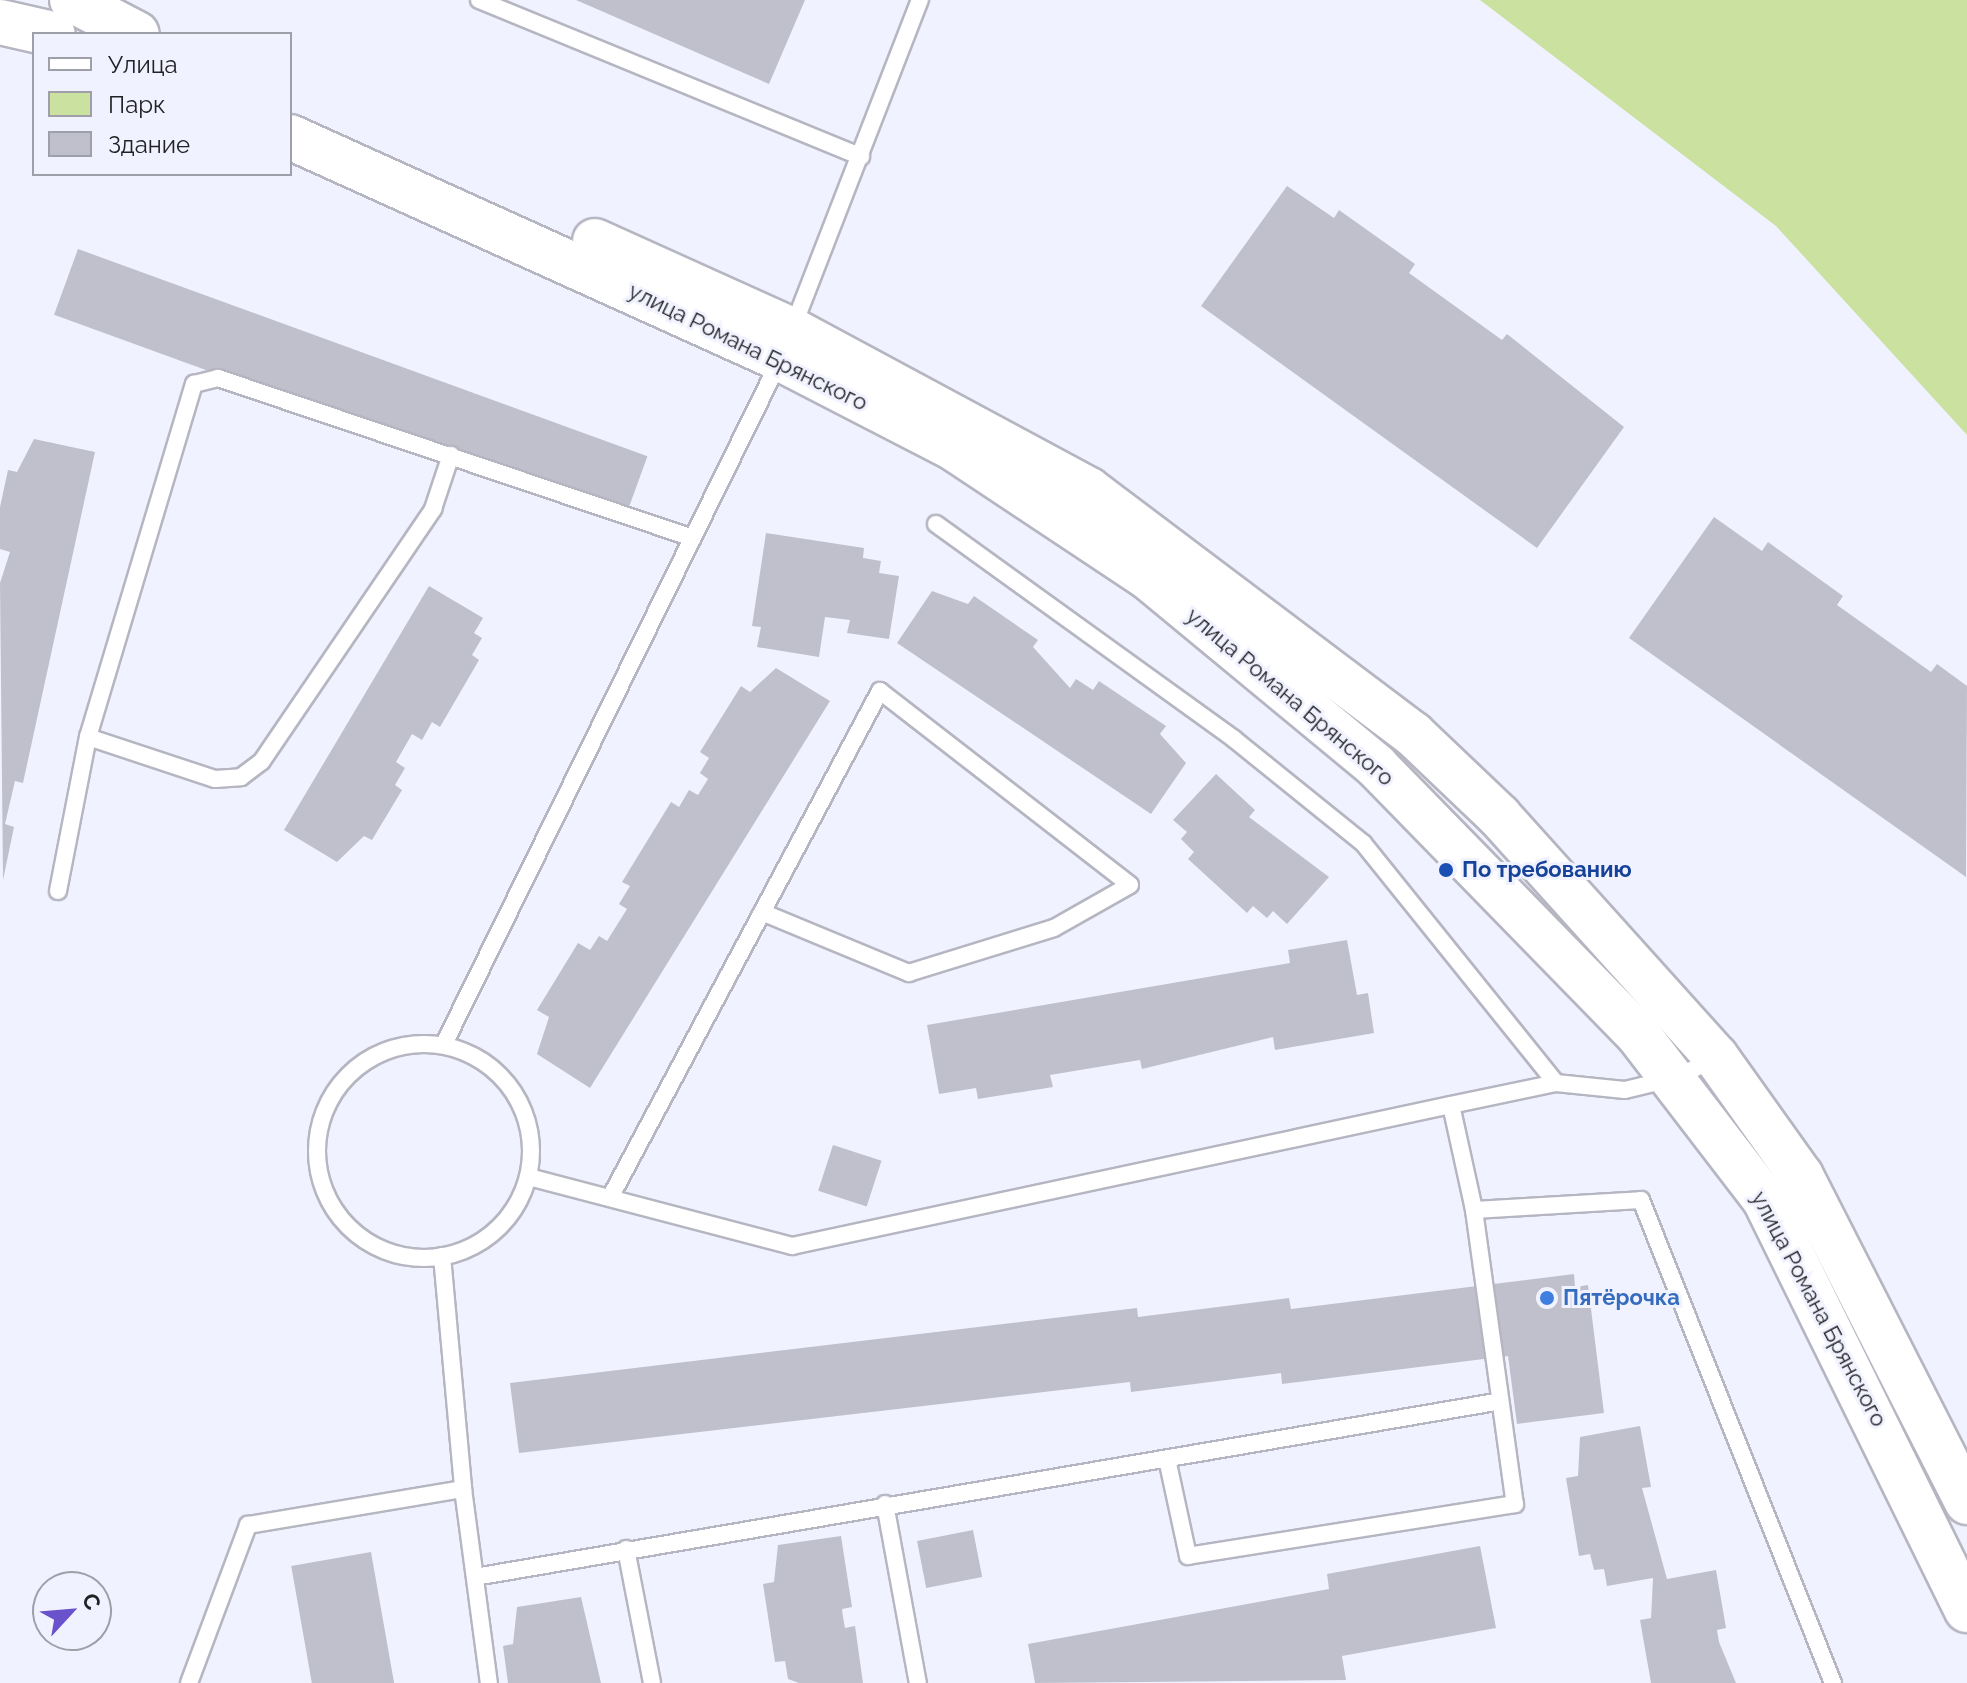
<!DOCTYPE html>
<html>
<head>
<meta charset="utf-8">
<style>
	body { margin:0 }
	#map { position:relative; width:1967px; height:1683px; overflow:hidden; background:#f1f2ff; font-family:Raleway,sans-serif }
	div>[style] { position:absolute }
	.green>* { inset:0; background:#cae1a0 }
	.building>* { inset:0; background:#bfc0cc; transform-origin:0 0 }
	.roads { filter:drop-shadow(2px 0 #b5b6c1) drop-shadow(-2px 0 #b5b6c1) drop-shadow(0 2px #b5b6c1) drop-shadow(0 -2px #b5b6c1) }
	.lane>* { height:16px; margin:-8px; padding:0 8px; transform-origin:8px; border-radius:8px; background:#fff }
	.lane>.ring { margin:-8px; padding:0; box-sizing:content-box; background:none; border:16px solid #fff; border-radius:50% }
	.secondary>* { height:44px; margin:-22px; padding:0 22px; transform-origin:22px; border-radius:22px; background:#fff }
	.dots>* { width:22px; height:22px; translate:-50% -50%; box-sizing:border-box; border:4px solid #f1f2ff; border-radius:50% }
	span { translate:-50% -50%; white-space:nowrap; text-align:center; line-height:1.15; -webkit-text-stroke:6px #f1f2ff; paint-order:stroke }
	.street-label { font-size:22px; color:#222226 }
	.transit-label { font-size:22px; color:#164399; font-weight:700 }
	.left { translate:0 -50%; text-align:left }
	.shop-label { font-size:22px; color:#366cbe; font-weight:700 }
	.legend { position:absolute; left:32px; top:32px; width:260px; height:144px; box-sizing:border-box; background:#f1f2ff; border:2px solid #9e9fa8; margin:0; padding:10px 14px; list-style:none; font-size:24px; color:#222226 }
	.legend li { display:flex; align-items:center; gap:16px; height:40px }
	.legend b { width:40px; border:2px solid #9e9fa8 }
	.north { position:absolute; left:32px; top:1571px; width:80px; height:80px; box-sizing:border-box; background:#f1f2ff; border:2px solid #9e9fa8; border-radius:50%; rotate:64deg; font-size:22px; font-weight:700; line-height:32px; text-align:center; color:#222226 }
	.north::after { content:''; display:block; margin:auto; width:28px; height:36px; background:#6952cc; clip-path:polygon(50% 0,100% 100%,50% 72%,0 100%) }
</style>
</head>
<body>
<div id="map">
	<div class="green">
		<div style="clip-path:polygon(1480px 0,1967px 0,1967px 435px,1776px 226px)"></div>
	</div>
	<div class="building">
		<div style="clip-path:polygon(576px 0,805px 0,769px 84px)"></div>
		<div style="clip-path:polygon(1287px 186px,1334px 218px,1339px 210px,1415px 264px,1409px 273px,1502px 340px,1507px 334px,1624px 427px,1537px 548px,1201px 306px)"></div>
		<div style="left:78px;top:249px;width:606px;height:70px;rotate:20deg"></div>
		<div style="clip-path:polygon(34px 439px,95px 452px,23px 783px,15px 781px,5px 824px,14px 827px,3px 880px,0 583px,10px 552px,0 549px,0 507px,8px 470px,17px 472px)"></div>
		<div style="clip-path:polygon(1714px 517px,1762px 551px,1768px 542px,1843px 596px,1837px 605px,1931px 672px,1937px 664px,1967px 686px,1966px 877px,1629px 638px)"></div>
		<div style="clip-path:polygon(766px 533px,864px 548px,863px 558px,881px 561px,879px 573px,899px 576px,889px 639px,847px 633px,850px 620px,825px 617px,819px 657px,757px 647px,761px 627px,752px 626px)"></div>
		<div style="clip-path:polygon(429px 586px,483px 618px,474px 633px,482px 638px,472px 655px,479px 660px,440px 727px,432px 722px,422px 740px,412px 734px,396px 762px,405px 768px,395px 785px,402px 790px,372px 840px,364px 836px,337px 862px,284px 830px)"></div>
		<div style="clip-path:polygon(932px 591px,968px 604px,974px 596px,1038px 640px,1033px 647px,1070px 688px,1076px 679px,1093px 690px,1099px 681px,1166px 726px,1160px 734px,1186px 763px,1151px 814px,897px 643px)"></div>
		<div style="clip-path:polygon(776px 668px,830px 701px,590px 1088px,537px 1054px,549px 1017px,537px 1010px,578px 943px,590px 950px,599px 936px,607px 941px,627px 909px,619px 904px,630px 886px,622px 882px,671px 802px,679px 807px,689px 790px,698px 795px,708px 779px,700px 773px,709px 758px,700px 752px,741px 686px,750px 692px)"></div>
		<div style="clip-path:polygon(1216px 774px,1255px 810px,1249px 817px,1329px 877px,1287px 924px,1273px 911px,1267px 918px,1253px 906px,1247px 913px,1188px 859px,1194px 852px,1181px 839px,1187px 832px,1173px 820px)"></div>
		<div style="clip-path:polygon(1347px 940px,1357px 995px,1368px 993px,1374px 1033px,1275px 1050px,1273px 1037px,1142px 1069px,1140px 1060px,1050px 1075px,1053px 1087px,978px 1099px,976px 1088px,939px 1094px,927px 1025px,1290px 963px,1288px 950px)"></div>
		<div style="left:833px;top:1145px;width:51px;height:48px;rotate:18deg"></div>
		<div style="clip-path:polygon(1574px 1274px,1575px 1287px,1588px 1285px,1604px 1413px,1517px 1424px,1508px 1356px,1282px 1384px,1281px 1373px,1131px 1392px,1130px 1382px,519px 1453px,510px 1383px,1137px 1308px,1138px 1317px,1289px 1298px,1291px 1309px)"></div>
		<div style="clip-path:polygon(1640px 1426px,1651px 1487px,1642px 1488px,1667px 1579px,1716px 1570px,1726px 1628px,1717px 1630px,1719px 1642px,1736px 1683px,1651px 1683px,1640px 1620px,1651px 1618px,1653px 1578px,1607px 1586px,1604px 1569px,1594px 1570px,1590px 1554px,1579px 1556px,1566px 1478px,1578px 1476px,1580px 1437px)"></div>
		<div style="left:973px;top:1530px;width:48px;height:57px;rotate:79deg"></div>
		<div style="clip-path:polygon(841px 1536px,852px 1607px,842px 1609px,843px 1617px,845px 1628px,855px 1626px,863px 1683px,799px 1683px,788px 1679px,785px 1661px,775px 1662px,763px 1584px,774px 1582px,778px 1545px)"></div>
		<div style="clip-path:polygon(1480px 1546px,1496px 1628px,1342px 1656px,1346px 1680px,1035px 1683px,1028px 1644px,1329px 1589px,1327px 1574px)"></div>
		<div style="left:371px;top:1552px;width:133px;height:81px;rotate:80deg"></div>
		<div style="clip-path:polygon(581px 1597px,601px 1683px,508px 1683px,503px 1646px,513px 1644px,517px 1607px)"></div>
	</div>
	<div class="roads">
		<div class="lane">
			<div style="left:479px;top:0;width:413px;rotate:22.3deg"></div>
			<div style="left:793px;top:327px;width:351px;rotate:-68.8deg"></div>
			<div style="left:936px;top:524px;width:367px;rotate:35.8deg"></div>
			<div style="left:1234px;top:739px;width:166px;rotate:38.9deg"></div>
			<div style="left:1363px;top:843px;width:308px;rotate:51.2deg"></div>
			<div style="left:1556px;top:1083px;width:107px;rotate:168.2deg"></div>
			<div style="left:88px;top:737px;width:134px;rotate:18.3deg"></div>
			<div style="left:215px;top:779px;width:26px;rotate:-4deg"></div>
			<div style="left:241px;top:777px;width:26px;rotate:-37deg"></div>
			<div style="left:262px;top:761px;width:305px;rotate:-55.8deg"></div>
			<div style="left:433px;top:509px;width:57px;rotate:-71.6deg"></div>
			<div style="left:58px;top:891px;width:157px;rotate:-79deg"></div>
			<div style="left:88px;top:737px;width:369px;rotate:-73.3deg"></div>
			<div style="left:194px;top:384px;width:25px;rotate:-14deg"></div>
			<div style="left:218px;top:378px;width:501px;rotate:18.62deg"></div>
			<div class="ring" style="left:317px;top:1044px;width:198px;height:198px"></div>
			<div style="left:444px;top:1044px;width:762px;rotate:-63.84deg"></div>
			<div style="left:1556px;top:1083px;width:69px;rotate:5.8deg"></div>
			<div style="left:1625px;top:1090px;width:51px;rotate:-13.5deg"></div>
			<div style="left:1675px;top:1078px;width:46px;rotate:-26deg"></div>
			<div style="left:529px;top:1177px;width:272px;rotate:14.7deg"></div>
			<div style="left:792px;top:1246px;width:674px;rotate:-12.08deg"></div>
			<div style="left:1451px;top:1105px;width:107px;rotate:77.6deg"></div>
			<div style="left:1474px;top:1210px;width:297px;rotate:82.1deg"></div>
			<div style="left:1515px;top:1504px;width:331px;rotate:171deg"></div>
			<div style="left:1188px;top:1556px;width:99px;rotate:-102.2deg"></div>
			<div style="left:612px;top:1194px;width:570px;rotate:-61.95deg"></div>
			<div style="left:880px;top:691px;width:316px;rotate:37.8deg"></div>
			<div style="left:1130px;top:885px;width:87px;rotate:150.5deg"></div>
			<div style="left:1054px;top:928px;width:152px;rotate:162.8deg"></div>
			<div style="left:909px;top:973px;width:159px;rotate:-157.5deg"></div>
			<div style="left:1474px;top:1210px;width:167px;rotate:-3.4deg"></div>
			<div style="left:1641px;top:1200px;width:520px;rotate:68.32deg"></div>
			<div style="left:442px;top:1256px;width:234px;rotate:84.8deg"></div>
			<div style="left:885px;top:1504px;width:182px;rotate:79.6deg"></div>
			<div style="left:626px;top:1549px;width:136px;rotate:79deg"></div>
			<div style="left:475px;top:1577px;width:1036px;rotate:-9.73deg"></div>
			<div style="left:189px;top:1683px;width:169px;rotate:-69.5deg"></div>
			<div style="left:248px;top:1525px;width:218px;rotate:-9.5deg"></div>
			<div style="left:463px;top:1489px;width:196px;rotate:82.4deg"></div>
		</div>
		<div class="secondary">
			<div style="left:72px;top:0;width:73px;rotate:27.6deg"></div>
			<div style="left:0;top:22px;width:54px;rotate:12.8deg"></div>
			<div style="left:290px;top:137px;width:539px;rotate:24.33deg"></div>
			<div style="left:781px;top:359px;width:196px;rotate:27.3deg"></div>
			<div style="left:955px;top:449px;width:233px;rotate:33.6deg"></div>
			<div style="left:1149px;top:578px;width:295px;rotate:39.6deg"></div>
			<div style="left:1376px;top:766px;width:373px;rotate:45.7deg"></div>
			<div style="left:1637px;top:1033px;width:210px;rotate:52.5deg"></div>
			<div style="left:1765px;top:1200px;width:457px;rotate:63.8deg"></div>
			<div style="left:595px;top:241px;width:216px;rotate:24.3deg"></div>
			<div style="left:792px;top:330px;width:337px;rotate:28.3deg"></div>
			<div style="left:1089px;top:490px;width:406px;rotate:37deg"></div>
			<div style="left:1413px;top:734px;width:119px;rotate:43.6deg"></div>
			<div style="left:1499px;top:816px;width:324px;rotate:48deg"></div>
			<div style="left:1716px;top:1057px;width:146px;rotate:54.5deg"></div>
			<div style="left:1801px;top:1176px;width:366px;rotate:63deg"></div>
		</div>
	</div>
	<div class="dots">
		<div style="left:1446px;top:870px;background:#1a4fb4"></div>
		<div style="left:1547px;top:1298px;background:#3f7fe0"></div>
	</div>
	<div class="street-label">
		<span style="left:748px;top:347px;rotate:26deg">улица Романа Брянского</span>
		<span style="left:1290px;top:697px;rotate:40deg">улица Романа Брянского</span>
		<span style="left:1819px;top:1309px;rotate:62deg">улица Романа Брянского</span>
	</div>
	<div class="transit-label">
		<span class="left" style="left:1462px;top:870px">По требованию</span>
	</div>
	<div class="shop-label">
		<span class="left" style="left:1563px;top:1298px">Пятёрочка</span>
	</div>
	<ul class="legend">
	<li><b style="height:10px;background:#fff"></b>Улица</li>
	<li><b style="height:22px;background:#cae1a0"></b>Парк</li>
	<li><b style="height:22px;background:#bfc0cc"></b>Здание</li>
	</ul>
	<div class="north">С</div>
</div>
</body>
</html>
